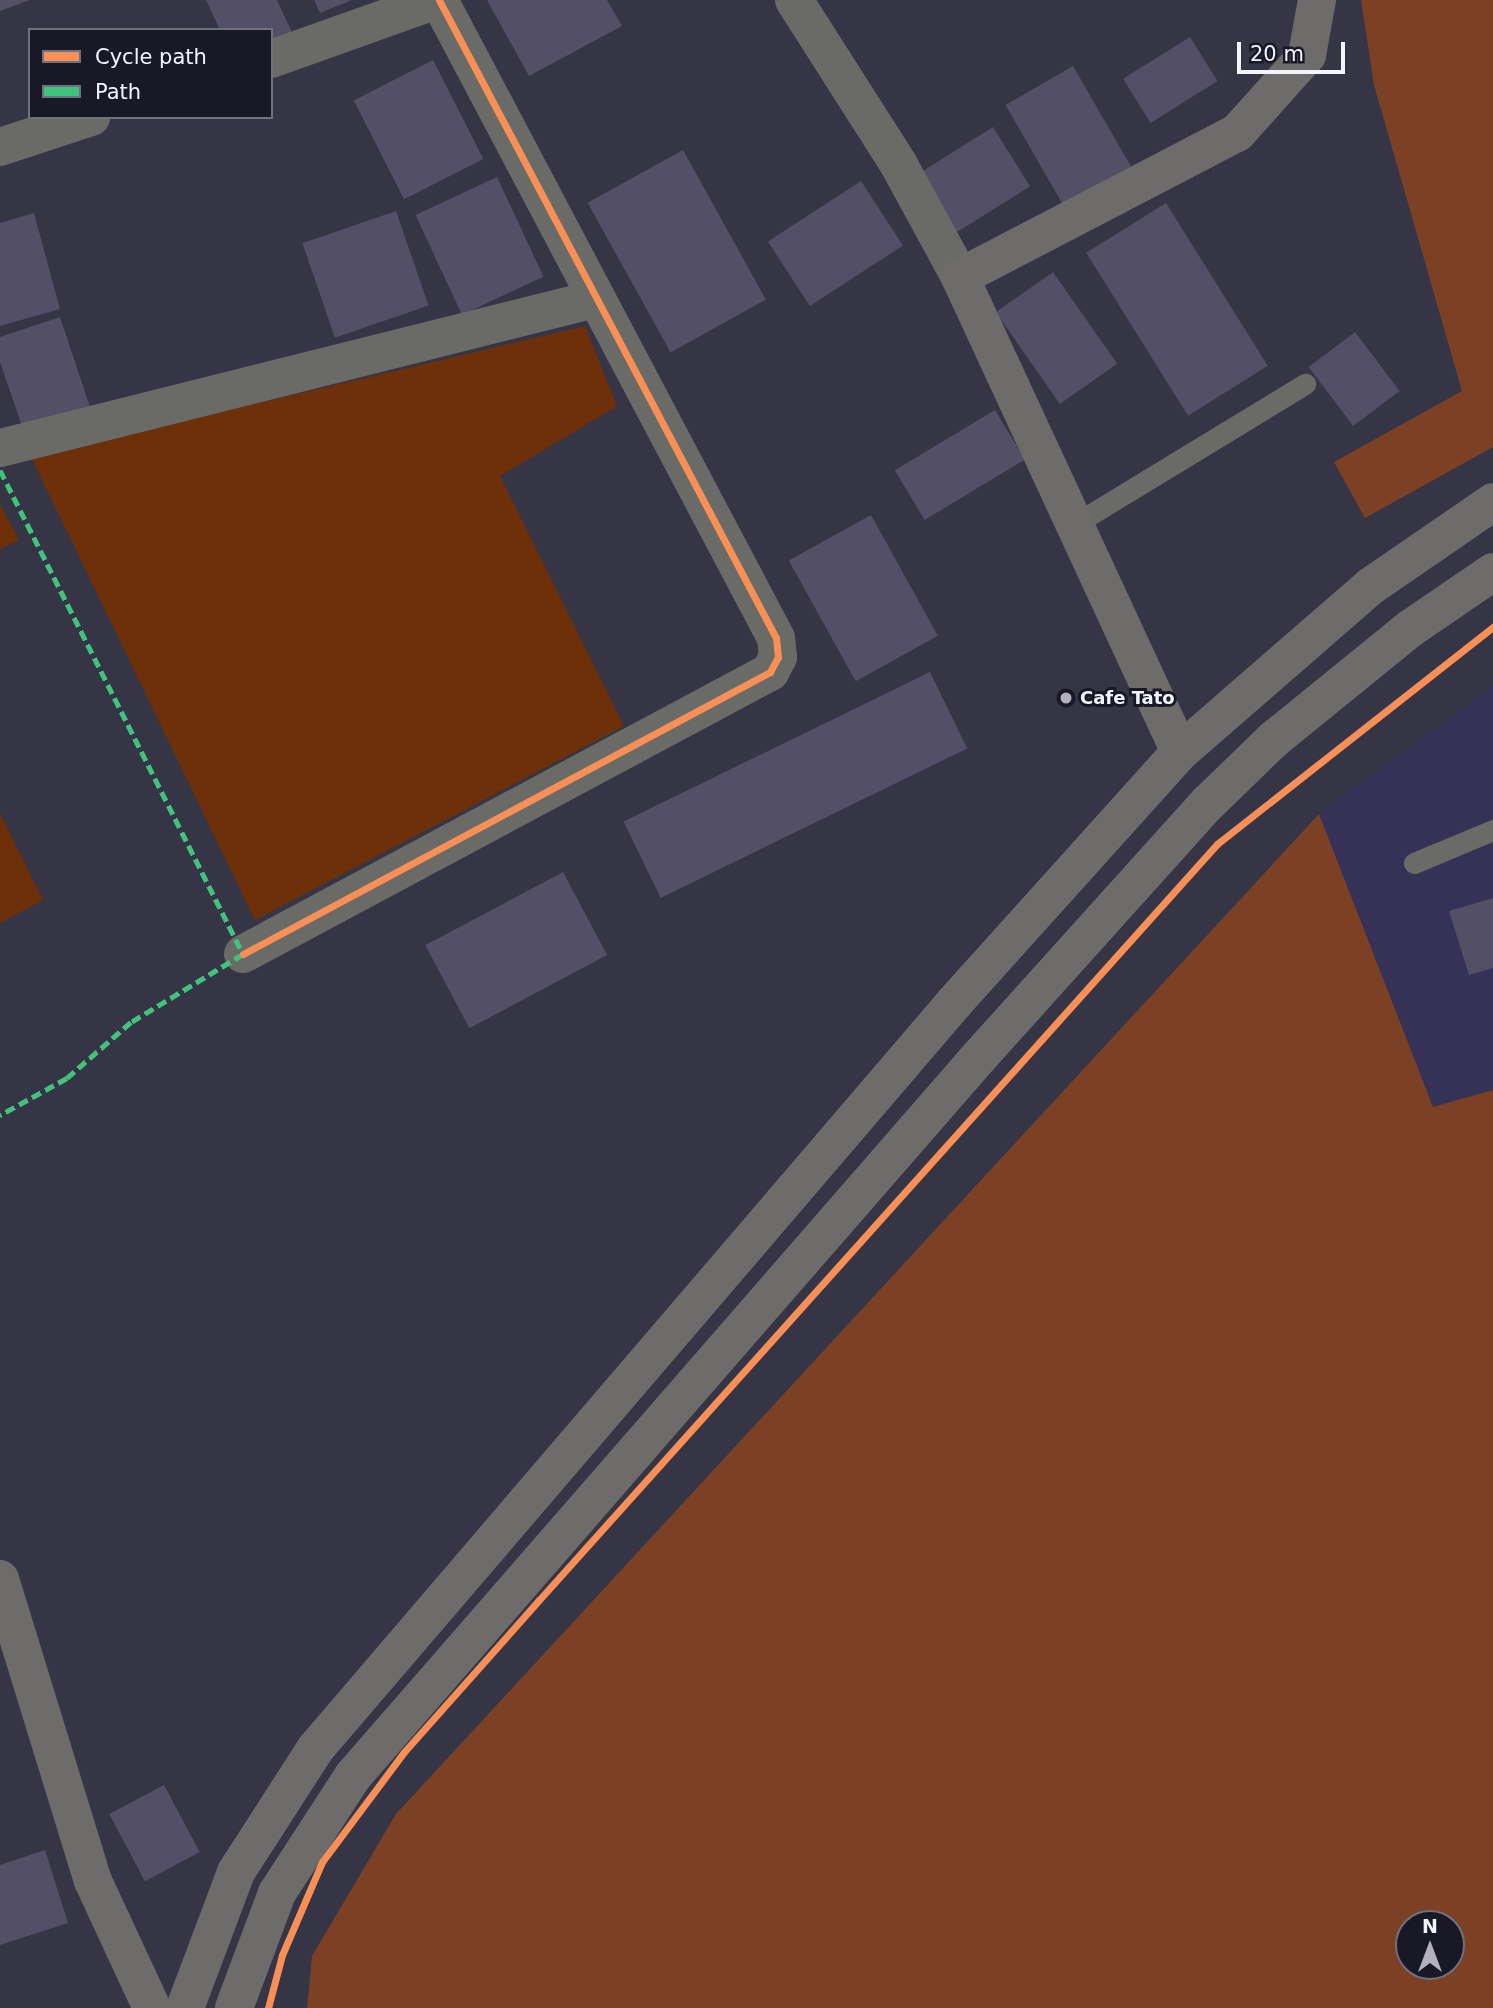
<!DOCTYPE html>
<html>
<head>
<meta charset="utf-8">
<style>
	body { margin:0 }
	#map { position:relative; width:1493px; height:2008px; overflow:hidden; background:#363546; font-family:"DejaVu Sans",sans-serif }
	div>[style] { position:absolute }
	.built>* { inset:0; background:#363257 }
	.green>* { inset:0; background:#6e3009 }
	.forest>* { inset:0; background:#7c4124 }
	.building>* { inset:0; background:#524f66; transform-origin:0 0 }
	.lane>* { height:21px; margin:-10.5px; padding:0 10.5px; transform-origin:10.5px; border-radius:10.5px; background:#6a6a67 }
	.street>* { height:38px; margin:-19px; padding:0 19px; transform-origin:19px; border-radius:19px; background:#6a6a67 }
	.secondary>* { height:38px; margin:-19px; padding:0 19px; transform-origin:19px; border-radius:19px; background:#6d6c6b }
	.quiet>* { height:5px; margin-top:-2.5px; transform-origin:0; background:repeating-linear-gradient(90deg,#40c37c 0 10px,transparent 0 15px) }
	.cycleway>* { height:7px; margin:-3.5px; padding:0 3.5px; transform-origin:3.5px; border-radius:3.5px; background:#f78f57 }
	.dots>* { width:19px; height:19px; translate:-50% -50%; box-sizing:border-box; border:4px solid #191827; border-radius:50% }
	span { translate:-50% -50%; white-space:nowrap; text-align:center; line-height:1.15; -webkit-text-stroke:6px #191827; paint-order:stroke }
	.poi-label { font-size:18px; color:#f4f4fd; font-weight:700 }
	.left { translate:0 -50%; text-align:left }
	.legend { position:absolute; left:28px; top:28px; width:245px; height:91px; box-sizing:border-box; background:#191827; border:2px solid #71707d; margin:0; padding:9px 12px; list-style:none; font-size:21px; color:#f4f4fd }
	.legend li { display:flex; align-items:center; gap:14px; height:35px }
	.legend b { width:35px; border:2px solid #71707d }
	.north { position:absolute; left:1395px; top:1910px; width:70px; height:70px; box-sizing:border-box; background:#191827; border:2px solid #71707d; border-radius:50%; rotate:0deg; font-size:19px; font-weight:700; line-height:28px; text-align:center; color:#f4f4fd }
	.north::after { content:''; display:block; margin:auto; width:24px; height:32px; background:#b2b1bd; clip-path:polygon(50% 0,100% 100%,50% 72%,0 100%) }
	.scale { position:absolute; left:1237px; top:42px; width:108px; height:32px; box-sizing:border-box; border:4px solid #f4f4fd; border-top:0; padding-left:9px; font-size:21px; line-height:24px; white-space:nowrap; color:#f4f4fd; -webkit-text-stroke:5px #191827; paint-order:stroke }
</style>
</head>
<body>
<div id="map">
	<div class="built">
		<div style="clip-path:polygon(1493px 686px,1493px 1090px,1433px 1107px,1319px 814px)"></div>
	</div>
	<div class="green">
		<div style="clip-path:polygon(585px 326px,617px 406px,500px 476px,624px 726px,255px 920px,31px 457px)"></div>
		<div style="clip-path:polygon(0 504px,19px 540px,0 549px)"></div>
		<div style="clip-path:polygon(0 813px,43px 900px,0 923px)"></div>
	</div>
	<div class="forest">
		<div style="clip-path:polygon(1361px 0,1493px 0,1493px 447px,1365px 518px,1334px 462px,1462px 391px,1374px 85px)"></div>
		<div style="clip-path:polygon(evenodd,1319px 814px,1433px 1107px,1493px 1090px,1493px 2008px,307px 2008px,312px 1956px,396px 1814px,1319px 814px,1409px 1924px,1451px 1924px,1451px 1966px,1409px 1966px,1409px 1924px)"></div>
	</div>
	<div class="building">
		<div style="clip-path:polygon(0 0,30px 0,0 11px)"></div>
		<div style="clip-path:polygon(206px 0,277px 0,296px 41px,271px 53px,271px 30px,220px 30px)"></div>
		<div style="clip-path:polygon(314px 0,352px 0,320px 13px)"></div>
		<div style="clip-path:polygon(487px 0,607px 0,622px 26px,529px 76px)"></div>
		<div style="left:1190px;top:37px;width:52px;height:79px;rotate:58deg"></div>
		<div style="left:433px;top:60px;width:111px;height:89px;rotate:63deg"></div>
		<div style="left:1073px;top:66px;width:116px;height:78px;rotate:60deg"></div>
		<div style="left:993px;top:127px;width:70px;height:88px;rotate:58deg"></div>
		<div style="left:683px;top:150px;width:171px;height:109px;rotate:61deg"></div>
		<div style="left:497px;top:177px;width:110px;height:90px;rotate:65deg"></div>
		<div style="left:861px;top:181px;width:77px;height:111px;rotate:57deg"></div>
		<div style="left:1166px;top:203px;width:192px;height:94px;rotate:58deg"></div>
		<div style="left:396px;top:211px;width:100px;height:99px;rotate:71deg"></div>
		<div style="clip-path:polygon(34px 213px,60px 309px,0 326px,0 223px)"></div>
		<div style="left:1053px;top:272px;width:112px;height:70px;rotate:55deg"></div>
		<div style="clip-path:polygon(60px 317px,90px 407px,23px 429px,0 362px,0 337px)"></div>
		<div style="left:1355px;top:332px;width:74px;height:58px;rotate:53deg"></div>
		<div style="left:995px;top:410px;width:58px;height:117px;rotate:59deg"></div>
		<div style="left:871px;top:515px;width:138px;height:94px;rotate:61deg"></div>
		<div style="left:930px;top:672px;width:85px;height:341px;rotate:64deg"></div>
		<div style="left:563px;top:872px;width:94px;height:156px;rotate:62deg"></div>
		<div style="clip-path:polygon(1493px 898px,1493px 968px,1469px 975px,1449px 911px)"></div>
		<div style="left:164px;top:1785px;width:76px;height:62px;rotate:62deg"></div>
		<div style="clip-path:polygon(45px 1850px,68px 1923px,0 1945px,0 1865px)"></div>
	</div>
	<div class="lane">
		<div style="left:1078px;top:522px;width:266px;rotate:-31.3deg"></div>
		<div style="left:1414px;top:863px;width:86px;rotate:-22.7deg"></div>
	</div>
	<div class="street">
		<div style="left:794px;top:0;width:196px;rotate:57.5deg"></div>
		<div style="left:899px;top:165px;width:128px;rotate:61.4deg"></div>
		<div style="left:271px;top:59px;width:176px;rotate:-19.6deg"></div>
		<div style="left:0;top:147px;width:96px;rotate:-18.2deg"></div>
		<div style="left:0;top:448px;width:613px;rotate:-14.06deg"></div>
		<div style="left:243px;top:954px;width:598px;rotate:-28.15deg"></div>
		<div style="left:770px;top:672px;width:17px;rotate:-62deg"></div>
		<div style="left:778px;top:657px;width:19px;rotate:-96deg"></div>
		<div style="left:776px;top:638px;width:722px;rotate:-117.84deg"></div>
	</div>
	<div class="secondary">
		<div style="left:1180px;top:752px;width:523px;rotate:-114.85deg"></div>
		<div style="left:960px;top:277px;width:312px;rotate:-27.5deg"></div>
		<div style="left:1237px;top:133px;width:105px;rotate:-48.1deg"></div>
		<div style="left:1307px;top:55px;width:56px;rotate:-79.7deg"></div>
		<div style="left:0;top:1579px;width:316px;rotate:72.9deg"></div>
		<div style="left:93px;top:1881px;width:140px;rotate:65.1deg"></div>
		<div style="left:185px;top:2008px;width:145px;rotate:-69.4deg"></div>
		<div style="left:236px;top:1872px;width:148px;rotate:-57.2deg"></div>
		<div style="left:316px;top:1748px;width:981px;rotate:-49.42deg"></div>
		<div style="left:954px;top:1003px;width:338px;rotate:-48deg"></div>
		<div style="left:1180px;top:752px;width:253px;rotate:-41deg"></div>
		<div style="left:1371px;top:586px;width:148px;rotate:-34.5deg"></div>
		<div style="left:234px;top:2008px;width:123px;rotate:-69.5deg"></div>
		<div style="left:277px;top:1893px;width:140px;rotate:-57deg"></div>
		<div style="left:353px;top:1776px;width:953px;rotate:-48.96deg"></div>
		<div style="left:979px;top:1057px;width:343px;rotate:-48deg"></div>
		<div style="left:1209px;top:802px;width:89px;rotate:-44.1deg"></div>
		<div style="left:1273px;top:740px;width:178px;rotate:-39.1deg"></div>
		<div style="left:1411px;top:628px;width:99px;rotate:-34.3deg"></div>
	</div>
	<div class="quiet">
		<div style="left:0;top:470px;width:542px;rotate:63.34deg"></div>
		<div style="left:243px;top:954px;width:131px;rotate:148.7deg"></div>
		<div style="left:131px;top:1022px;width:85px;rotate:138.8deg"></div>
		<div style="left:67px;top:1078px;width:77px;rotate:151.1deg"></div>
	</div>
	<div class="cycleway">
		<div style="left:243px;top:954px;width:598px;rotate:-28.15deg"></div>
		<div style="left:770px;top:672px;width:17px;rotate:-62deg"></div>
		<div style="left:778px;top:657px;width:19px;rotate:-96deg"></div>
		<div style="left:776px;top:638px;width:722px;rotate:-117.84deg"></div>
		<div style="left:268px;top:2008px;width:55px;rotate:-75.2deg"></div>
		<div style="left:282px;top:1955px;width:101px;rotate:-66.7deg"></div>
		<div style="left:322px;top:1862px;width:137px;rotate:-53.3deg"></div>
		<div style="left:404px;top:1752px;width:203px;rotate:-48.4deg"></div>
		<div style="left:539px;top:1600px;width:1015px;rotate:-48.11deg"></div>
		<div style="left:1217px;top:844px;width:351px;rotate:-38.2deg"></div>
	</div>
	<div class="dots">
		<div style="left:1066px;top:698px;background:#b2b1bd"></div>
	</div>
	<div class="poi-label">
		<span class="left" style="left:1080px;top:698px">Cafe Tato</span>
	</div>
	<ul class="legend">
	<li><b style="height:9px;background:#f78f57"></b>Cycle path</li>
	<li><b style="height:9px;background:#40c37c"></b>Path</li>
	</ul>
	<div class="north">N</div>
	<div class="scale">20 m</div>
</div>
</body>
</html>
